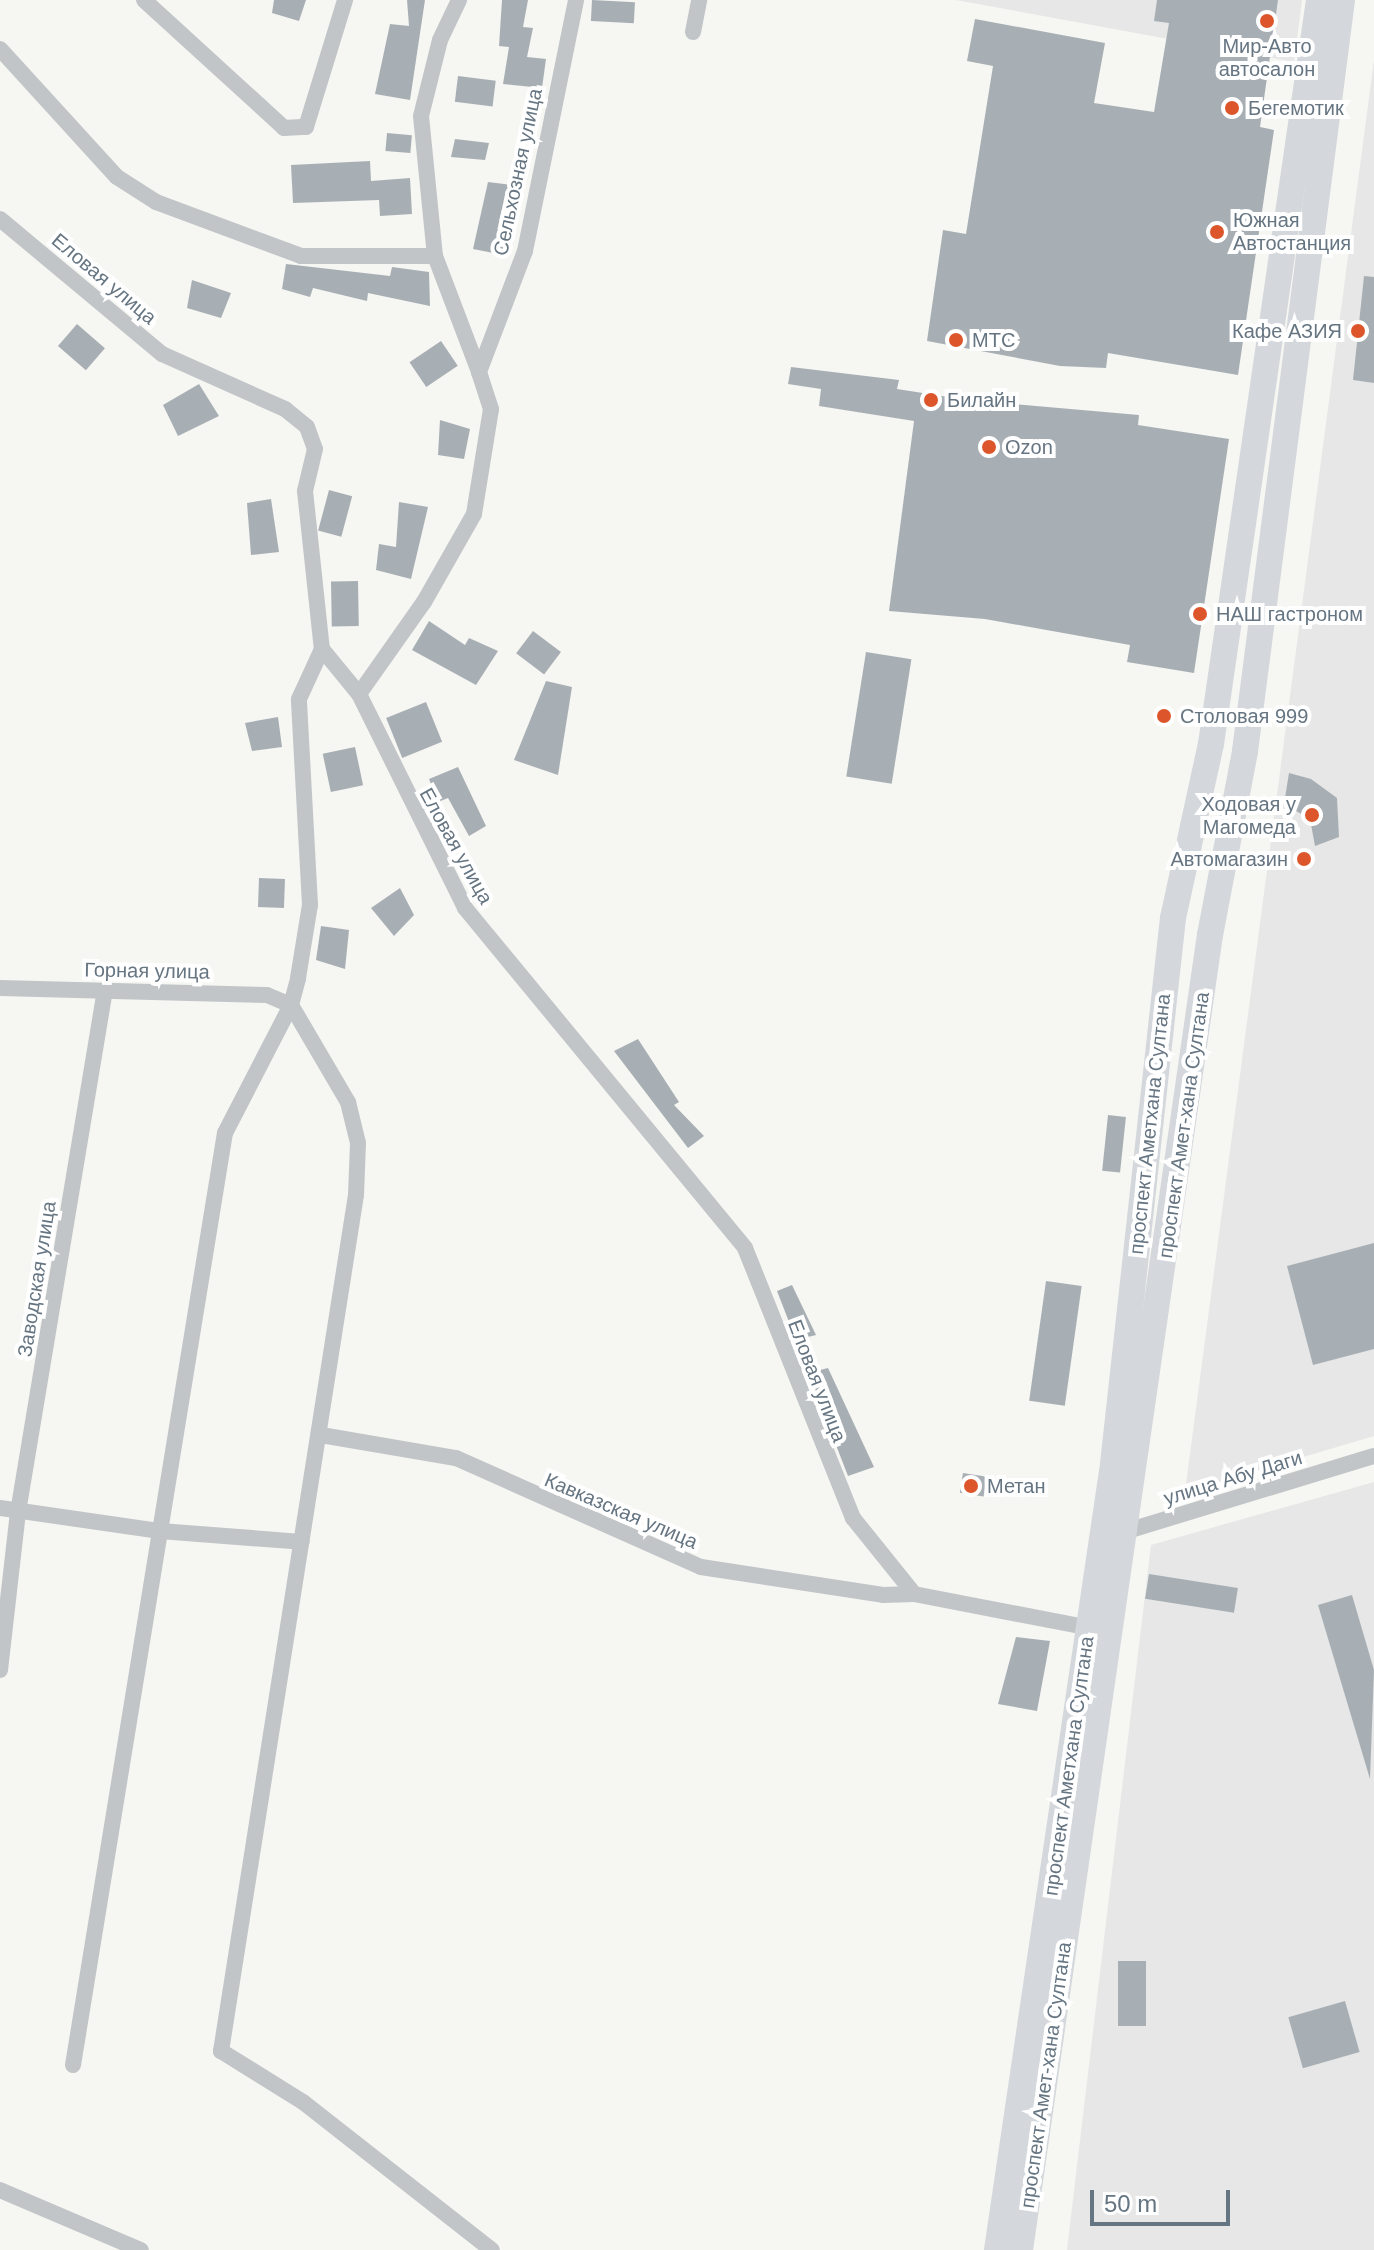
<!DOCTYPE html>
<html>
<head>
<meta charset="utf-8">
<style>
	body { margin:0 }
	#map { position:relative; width:1374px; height:2250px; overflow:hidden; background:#f6f6f2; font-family:Helvetica,sans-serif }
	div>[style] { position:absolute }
	.built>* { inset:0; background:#e6e7e6 }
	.building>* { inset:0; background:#a8afb4; transform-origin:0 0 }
	.minor>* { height:16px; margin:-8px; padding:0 8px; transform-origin:8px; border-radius:8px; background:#c1c5c8 }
	.primary>* { height:26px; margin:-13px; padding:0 13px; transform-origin:13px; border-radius:13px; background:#d4d8dc }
	.dots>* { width:22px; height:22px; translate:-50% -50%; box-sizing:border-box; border:4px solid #fff; border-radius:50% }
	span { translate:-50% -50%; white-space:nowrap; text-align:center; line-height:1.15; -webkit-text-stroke:8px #fff; paint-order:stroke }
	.poi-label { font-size:20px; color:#667582 }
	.left { translate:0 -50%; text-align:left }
	.right { translate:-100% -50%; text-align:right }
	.street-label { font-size:20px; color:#667582 }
	.scale { position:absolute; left:1090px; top:2190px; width:140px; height:36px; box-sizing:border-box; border:4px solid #667582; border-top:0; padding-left:10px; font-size:24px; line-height:28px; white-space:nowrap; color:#667582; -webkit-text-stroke:6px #fff; paint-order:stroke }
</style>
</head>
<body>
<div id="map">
	<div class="built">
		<div style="clip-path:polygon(956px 0,1302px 0,1294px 62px)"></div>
		<div style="clip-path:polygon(1374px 60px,1374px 1436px,1185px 1492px)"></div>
		<div style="clip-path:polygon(1374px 1482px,1374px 2250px,1067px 2250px,1151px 1545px)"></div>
	</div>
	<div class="building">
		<div style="clip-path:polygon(274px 0,306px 0,299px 21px,272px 13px)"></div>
		<div style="clip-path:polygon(407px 0,425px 0,410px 100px,375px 94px,390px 24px,409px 26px)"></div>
		<div style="clip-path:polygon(502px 0,528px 0,523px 27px,533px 28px,527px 57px,546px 59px,542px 88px,503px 84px,509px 47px,499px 46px)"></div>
		<div style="left:592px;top:0;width:43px;height:21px;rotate:3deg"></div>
		<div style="clip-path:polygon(1157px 0,1278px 0,1260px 127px,1274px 130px,1238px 375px,1108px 353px,1106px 368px,1060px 366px,927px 341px,943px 230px,966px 234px,993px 66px,967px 61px,975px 19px,1105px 43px,1094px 103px,1154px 112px,1169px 23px,1154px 21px)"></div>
		<div style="left:458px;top:76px;width:38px;height:26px;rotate:7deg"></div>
		<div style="left:387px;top:133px;width:25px;height:18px;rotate:5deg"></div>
		<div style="clip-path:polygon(455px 139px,489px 143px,485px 160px,451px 157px)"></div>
		<div style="clip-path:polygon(370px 161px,371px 181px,410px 178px,412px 214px,380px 216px,379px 200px,293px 203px,291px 165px)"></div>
		<div style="clip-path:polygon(488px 182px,520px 186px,509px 256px,473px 249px)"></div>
		<div style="clip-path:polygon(286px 264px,390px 276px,392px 267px,429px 272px,430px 306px,368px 293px,367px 301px,313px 288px,310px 297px,282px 289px)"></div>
		<div style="clip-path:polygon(1364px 276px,1374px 277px,1374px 383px,1353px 380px)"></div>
		<div style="clip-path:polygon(192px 280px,231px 293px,221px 318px,187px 308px)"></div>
		<div style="left:77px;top:324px;width:37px;height:29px;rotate:41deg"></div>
		<div style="left:441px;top:341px;width:30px;height:38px;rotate:56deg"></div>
		<div style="clip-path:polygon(791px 367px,899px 380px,897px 389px,968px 400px,1139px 415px,1138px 425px,1229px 439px,1194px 673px,1127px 662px,1130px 645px,985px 619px,889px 611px,914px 421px,819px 406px,821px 389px,788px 384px)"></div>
		<div style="clip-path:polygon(199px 384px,219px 416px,178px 436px,163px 405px)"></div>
		<div style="clip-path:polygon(440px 420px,470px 429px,464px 459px,438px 455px)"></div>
		<div style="left:329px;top:490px;width:24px;height:42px;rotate:15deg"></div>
		<div style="clip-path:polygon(271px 499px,279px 552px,251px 555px,247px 503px)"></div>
		<div style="clip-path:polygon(399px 502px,428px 507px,411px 579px,376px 570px,379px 544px,396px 547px)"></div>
		<div style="left:358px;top:581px;width:45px;height:27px;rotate:89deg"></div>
		<div style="clip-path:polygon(429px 621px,465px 645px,469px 638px,498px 651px,476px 685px,412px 650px)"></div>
		<div style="left:533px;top:631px;width:35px;height:28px;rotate:37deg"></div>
		<div style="left:866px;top:652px;width:46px;height:126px;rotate:9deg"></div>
		<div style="clip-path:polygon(546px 681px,572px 687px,558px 775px,514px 760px)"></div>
		<div style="left:426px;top:702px;width:43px;height:43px;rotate:68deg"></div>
		<div style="clip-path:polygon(278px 717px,282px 747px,252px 751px,245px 723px)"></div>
		<div style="left:355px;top:747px;width:39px;height:33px;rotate:78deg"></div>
		<div style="clip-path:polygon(458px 767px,486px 826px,469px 836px,448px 798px,438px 802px,429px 779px)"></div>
		<div style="clip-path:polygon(1289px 773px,1311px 779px,1337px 798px,1339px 837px,1315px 846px,1310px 819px,1284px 804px)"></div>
		<div style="left:259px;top:878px;width:26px;height:29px;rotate:2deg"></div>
		<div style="clip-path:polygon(400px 888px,414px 915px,394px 936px,371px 908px)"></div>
		<div style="clip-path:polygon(321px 926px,349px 930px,345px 969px,316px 960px)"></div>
		<div style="clip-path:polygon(638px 1039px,679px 1102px,674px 1105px,704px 1136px,688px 1148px,614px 1051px)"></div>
		<div style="left:1108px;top:1115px;width:18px;height:56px;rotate:6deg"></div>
		<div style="clip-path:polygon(1374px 1243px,1374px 1349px,1313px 1365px,1287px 1266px)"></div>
		<div style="left:1046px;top:1281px;width:36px;height:121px;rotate:8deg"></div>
		<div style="clip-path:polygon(792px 1285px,816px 1335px,796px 1340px,777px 1291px)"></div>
		<div style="clip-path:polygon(828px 1368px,874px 1467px,848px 1476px,808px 1373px)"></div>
		<div style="left:963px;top:1473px;width:24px;height:20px;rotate:9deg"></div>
		<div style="left:1149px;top:1574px;width:90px;height:25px;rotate:9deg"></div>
		<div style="clip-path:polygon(1352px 1595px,1374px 1670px,1370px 1779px,1318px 1605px)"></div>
		<div style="clip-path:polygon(1016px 1637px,1050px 1641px,1037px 1711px,998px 1704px)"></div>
		<div style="left:1118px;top:1961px;width:28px;height:65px"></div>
		<div style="left:1345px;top:2001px;width:53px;height:59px;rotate:74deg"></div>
	</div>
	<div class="minor">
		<div style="left:144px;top:0;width:190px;rotate:42.4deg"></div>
		<div style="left:284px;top:128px;width:22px;rotate:-3deg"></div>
		<div style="left:306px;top:127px;width:133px;rotate:-72.9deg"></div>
		<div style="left:459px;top:0;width:44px;rotate:115.4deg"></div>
		<div style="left:440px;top:40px;width:78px;rotate:104deg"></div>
		<div style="left:421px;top:116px;width:141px;rotate:84.3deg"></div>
		<div style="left:435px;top:256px;width:124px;rotate:69.2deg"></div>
		<div style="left:693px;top:32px;width:33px;rotate:-79deg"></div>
		<div style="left:0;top:49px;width:173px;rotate:47.6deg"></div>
		<div style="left:117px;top:177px;width:46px;rotate:32.7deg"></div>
		<div style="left:156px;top:202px;width:155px;rotate:20.4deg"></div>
		<div style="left:301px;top:256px;width:134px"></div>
		<div style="left:0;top:219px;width:211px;rotate:39.8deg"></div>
		<div style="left:162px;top:354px;width:135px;rotate:24.1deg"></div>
		<div style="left:285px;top:409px;width:28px;rotate:39deg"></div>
		<div style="left:307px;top:427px;width:23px;rotate:70deg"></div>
		<div style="left:315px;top:449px;width:43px;rotate:103.4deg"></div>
		<div style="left:305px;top:491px;width:159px;rotate:83.9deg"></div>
		<div style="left:322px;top:649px;width:58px;rotate:50.6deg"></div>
		<div style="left:359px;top:694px;width:239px;rotate:63.6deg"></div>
		<div style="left:465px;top:908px;width:440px;rotate:50.5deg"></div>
		<div style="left:745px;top:1248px;width:291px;rotate:68.2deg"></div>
		<div style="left:853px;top:1518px;width:97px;rotate:51.2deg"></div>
		<div style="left:359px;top:694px;width:113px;rotate:-54.8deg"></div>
		<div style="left:424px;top:602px;width:101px;rotate:-60.4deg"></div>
		<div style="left:474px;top:514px;width:106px;rotate:-80.8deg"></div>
		<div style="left:491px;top:409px;width:39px;rotate:-108deg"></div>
		<div style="left:479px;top:372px;width:129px;rotate:-69.2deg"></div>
		<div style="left:525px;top:251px;width:256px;rotate:-78.5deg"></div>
		<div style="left:0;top:988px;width:267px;rotate:1.5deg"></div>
		<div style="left:267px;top:995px;width:26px;rotate:23deg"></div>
		<div style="left:291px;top:1005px;width:113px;rotate:59.6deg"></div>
		<div style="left:348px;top:1102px;width:42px;rotate:76.3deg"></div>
		<div style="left:358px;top:1143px;width:52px;rotate:92.2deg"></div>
		<div style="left:356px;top:1195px;width:867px;rotate:98.96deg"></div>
		<div style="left:221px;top:2051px;width:97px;rotate:31.9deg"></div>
		<div style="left:303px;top:2102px;width:240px;rotate:38.1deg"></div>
		<div style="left:321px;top:1435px;width:137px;rotate:9.7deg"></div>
		<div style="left:456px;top:1458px;width:268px;rotate:24deg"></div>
		<div style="left:701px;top:1567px;width:184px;rotate:8.7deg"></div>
		<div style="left:883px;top:1595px;width:31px;rotate:-2deg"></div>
		<div style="left:914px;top:1594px;width:185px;rotate:10.9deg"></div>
		<div style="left:0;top:1508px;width:162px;rotate:8.2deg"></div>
		<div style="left:160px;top:1531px;width:142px;rotate:4.4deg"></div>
		<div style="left:1120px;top:1528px;width:8px;rotate:23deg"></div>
		<div style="left:1127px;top:1531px;width:258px;rotate:-16.9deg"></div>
		<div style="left:0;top:1670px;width:159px;rotate:-83.5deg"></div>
		<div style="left:18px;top:1512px;width:529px;rotate:-80.54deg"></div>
		<div style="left:73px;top:2065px;width:944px;rotate:-80.74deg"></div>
		<div style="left:225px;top:1133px;width:144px;rotate:-62.7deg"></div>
		<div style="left:291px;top:1005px;width:28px;rotate:-75deg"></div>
		<div style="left:298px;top:978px;width:74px;rotate:-80.7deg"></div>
		<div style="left:310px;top:905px;width:206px;rotate:-93.1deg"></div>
		<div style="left:299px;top:699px;width:55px;rotate:-65.3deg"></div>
		<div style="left:0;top:2190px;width:153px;rotate:23.1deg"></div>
	</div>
	<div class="primary">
		<div style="left:997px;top:2250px;width:795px;rotate:-81.6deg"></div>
		<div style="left:1113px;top:1464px;width:549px;rotate:-83.73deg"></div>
		<div style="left:1173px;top:918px;width:178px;rotate:-77.7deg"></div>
		<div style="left:1211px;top:744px;width:752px;rotate:-81.74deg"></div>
		<div style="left:1020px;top:2250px;width:1329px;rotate:-81.78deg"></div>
		<div style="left:1210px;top:935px;width:187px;rotate:-79.2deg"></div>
		<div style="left:1245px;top:751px;width:757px;rotate:-82.64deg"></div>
	</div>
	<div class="dots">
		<div style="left:1267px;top:21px;background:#dd562b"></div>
		<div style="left:1232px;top:108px;background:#dd562b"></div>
		<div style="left:1217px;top:232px;background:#dd562b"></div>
		<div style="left:1358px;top:331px;background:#dd562b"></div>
		<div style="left:956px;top:340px;background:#dd562b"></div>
		<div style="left:931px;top:400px;background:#dd562b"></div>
		<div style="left:989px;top:447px;background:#dd562b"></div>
		<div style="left:1200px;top:614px;background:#dd562b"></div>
		<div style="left:1164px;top:716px;background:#dd562b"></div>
		<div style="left:1312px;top:815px;background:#dd562b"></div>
		<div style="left:1304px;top:859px;background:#dd562b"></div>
		<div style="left:971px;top:1486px;background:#dd562b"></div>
	</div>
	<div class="poi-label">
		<span style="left:1267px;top:58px">Мир-Авто<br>автосалон</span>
		<span class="left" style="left:1248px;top:108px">Бегемотик</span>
		<span class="left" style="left:1233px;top:232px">Южная<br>Автостанция</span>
		<span class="right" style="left:1342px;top:331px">Кафе АЗИЯ</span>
		<span class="left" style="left:972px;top:340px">МТС</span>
		<span class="left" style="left:947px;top:400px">Билайн</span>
		<span class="left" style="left:1005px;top:447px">Ozon</span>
		<span class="left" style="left:1216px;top:614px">НАШ гастроном</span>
		<span class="left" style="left:1180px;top:716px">Столовая 999</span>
		<span class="right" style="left:1296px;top:816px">Ходовая у<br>Магомеда</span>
		<span class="right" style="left:1288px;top:859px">Автомагазин</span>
		<span class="left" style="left:987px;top:1486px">Метан</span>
	</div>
	<div class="street-label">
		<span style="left:518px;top:172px;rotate:-78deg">Сельхозная улица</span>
		<span style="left:104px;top:279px;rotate:40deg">Еловая улица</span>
		<span style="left:456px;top:846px;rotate:61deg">Еловая улица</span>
		<span style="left:147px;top:971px;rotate:1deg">Горная улица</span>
		<span style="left:1150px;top:1124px;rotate:-84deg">проспект Аметхана Султана</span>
		<span style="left:1184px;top:1125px;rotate:-82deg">проспект Амет-хана Султана</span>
		<span style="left:37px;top:1279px;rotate:-81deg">Заводская улица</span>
		<span style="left:817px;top:1381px;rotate:69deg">Еловая улица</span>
		<span style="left:1233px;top:1478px;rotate:-17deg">улица Абу Даги</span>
		<span style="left:621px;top:1511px;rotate:23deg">Кавказская улица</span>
		<span style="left:1069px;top:1766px;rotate:-82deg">проспект Аметхана Султана</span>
		<span style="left:1046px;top:2075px;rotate:-82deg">проспект Амет-хана Султана</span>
	</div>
	<div class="scale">50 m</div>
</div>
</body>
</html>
